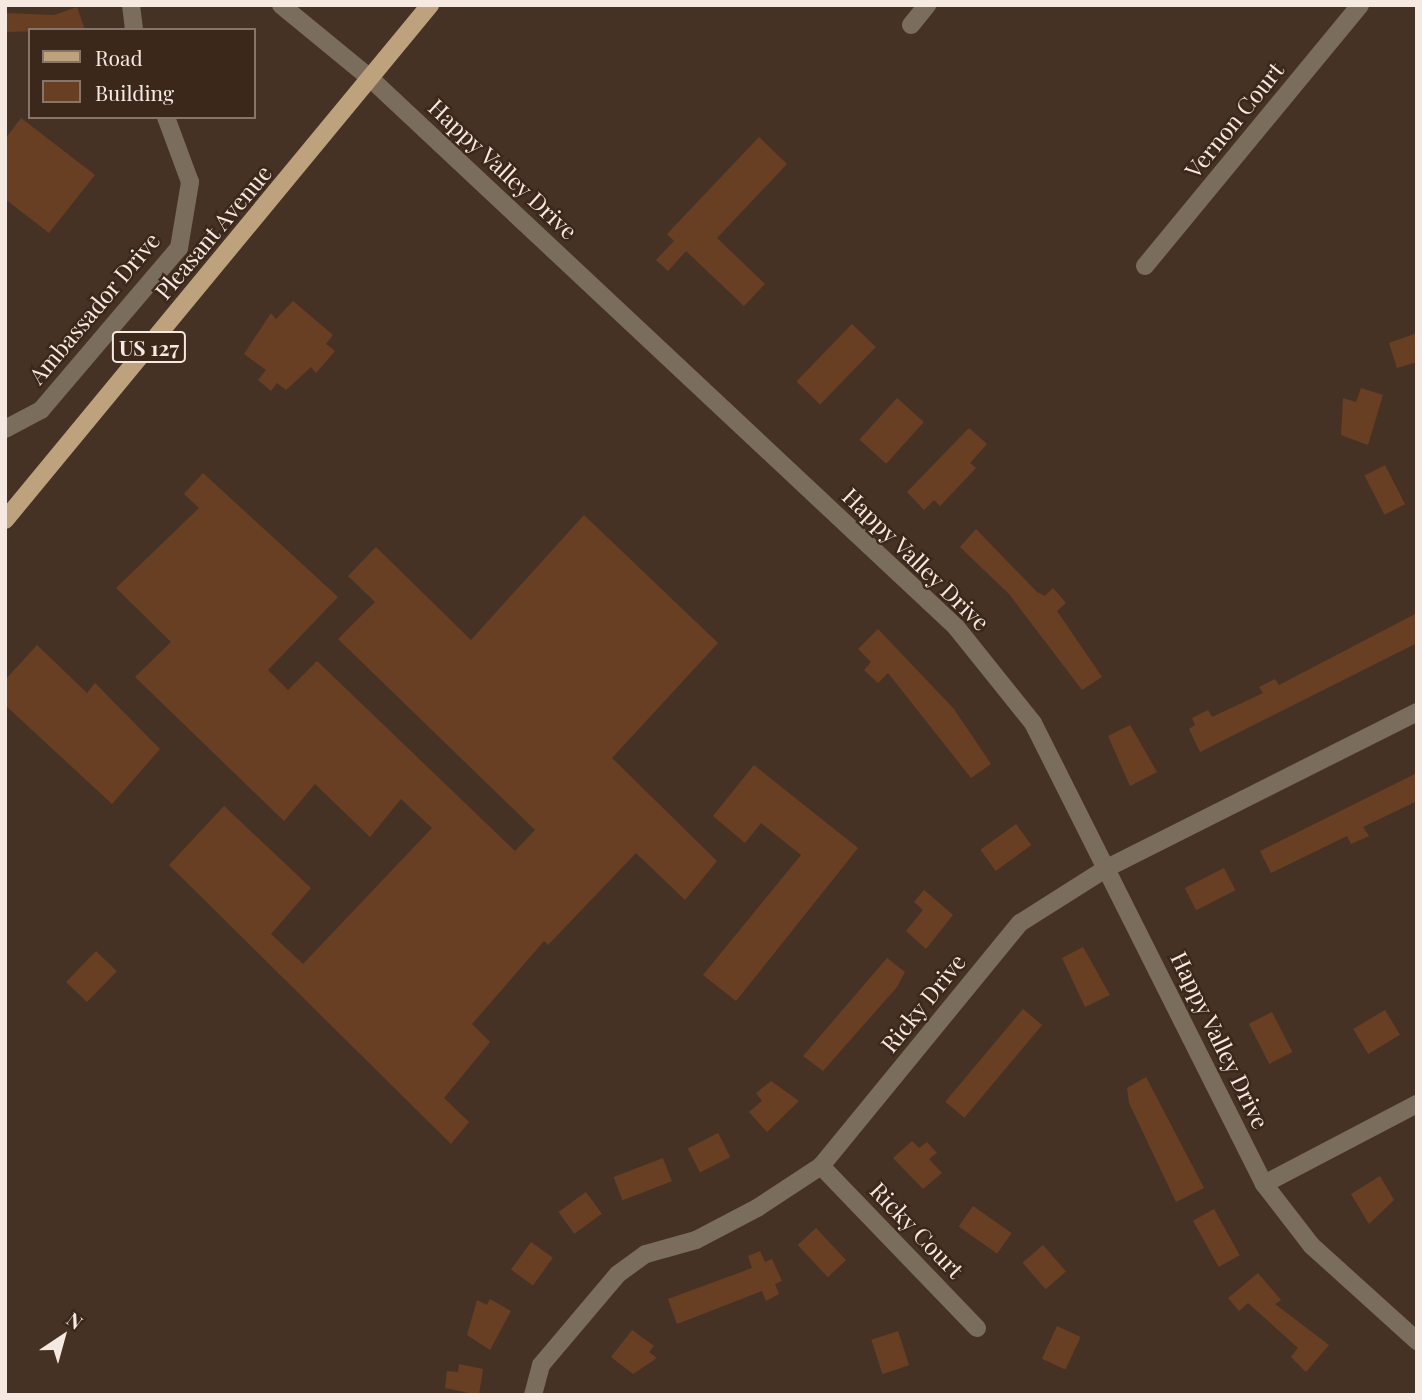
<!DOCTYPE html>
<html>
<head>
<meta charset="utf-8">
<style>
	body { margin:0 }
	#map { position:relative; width:1422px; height:1400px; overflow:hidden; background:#463224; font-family:"Playfair Display",serif }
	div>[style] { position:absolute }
	.building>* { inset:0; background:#683f23; transform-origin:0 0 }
	.minor>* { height:18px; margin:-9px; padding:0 9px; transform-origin:9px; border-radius:9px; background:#7b6d5b }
	.major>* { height:18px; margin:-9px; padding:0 9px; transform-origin:9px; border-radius:9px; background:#bea27e }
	span { translate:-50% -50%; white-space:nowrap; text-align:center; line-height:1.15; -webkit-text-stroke:5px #3b281b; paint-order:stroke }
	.shield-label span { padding:2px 5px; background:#3b281b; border:2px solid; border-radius:5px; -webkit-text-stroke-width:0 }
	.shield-label { font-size:21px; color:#f6e9e1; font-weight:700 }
	.street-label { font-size:23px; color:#f6e9e1 }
	.frame { position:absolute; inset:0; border:7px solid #f6e9e1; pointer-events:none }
	.legend { position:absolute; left:28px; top:28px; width:228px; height:91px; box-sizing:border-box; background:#3b281b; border:2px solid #86756a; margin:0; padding:9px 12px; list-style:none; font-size:21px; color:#f6e9e1 }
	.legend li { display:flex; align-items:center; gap:14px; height:35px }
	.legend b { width:35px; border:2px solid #86756a }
	.north { position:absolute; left:28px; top:1302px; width:70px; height:70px; -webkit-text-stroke:5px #3b281b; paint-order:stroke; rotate:36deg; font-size:19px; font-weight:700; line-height:28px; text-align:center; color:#f6e9e1 }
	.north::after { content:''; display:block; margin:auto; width:24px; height:32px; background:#f6e9e1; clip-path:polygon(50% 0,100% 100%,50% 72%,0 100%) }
</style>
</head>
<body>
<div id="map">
	<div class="building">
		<div style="clip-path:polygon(77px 7px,85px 30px,5px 32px,5px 13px,54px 15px)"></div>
		<div style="clip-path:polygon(21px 118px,95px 175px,49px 233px,5px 199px,5px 139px)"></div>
		<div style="clip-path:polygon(759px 137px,787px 164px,717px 238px,765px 284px,744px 306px,686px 251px,668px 271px,656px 260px,674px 241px,667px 234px)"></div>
		<div style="clip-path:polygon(293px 301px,333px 335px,326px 344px,335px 351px,316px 373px,311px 367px,286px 390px,277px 383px,271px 391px,258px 380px,266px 370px,244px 354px,271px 313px,276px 319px)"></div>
		<div style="left:852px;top:324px;width:33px;height:80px;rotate:44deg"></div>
		<div style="clip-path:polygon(1417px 333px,1417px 362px,1397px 368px,1389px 343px)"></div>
		<div style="clip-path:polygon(1361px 388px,1383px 395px,1368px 445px,1341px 435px,1343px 398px,1356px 402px)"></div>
		<div style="left:897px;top:398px;width:36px;height:56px;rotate:42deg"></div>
		<div style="clip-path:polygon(969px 428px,987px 444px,970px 463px,976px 468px,940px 506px,934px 500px,924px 510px,907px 492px)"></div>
		<div style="left:1385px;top:465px;width:44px;height:23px;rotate:63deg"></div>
		<div style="clip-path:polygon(203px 473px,338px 597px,268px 670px,288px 690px,317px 661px,515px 851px,535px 830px,338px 639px,375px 602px,348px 576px,376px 547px,471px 640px,584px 515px,718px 643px,612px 758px,717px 861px,685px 900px,636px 853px,548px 945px,544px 941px,472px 1024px,490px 1042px,444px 1098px,469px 1122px,451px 1144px,169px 865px,224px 806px,311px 888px,271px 934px,303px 964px,432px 828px,401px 799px,370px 837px,315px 784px,284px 821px,135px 677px,171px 642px,116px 588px,199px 508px,184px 494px)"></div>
		<div style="clip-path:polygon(976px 529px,1037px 592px,1045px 596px,1053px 588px,1066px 603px,1057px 611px,1102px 677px,1082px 690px,1009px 594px,960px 547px)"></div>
		<div style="clip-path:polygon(1417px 613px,1417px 643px,1200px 752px,1189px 729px,1195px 725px,1192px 718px,1208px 710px,1212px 717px,1263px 693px,1259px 687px,1275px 679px,1279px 685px)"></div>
		<div style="clip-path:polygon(878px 629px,954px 709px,991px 764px,971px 778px,888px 673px,878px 683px,864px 670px,871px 662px,858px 649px)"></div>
		<div style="clip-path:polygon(37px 645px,87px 693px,95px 683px,160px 749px,112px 804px,5px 705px,5px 680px)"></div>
		<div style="clip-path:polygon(1130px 725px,1157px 772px,1130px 786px,1108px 736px)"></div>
		<div style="clip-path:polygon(754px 765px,858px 848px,736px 1001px,703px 975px,801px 855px,761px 823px,745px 843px,713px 816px)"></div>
		<div style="clip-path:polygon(1417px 773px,1417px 801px,1363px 827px,1369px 836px,1351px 844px,1347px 836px,1271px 873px,1260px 851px)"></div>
		<div style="left:1016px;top:824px;width:26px;height:44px;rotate:54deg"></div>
		<div style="left:1224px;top:868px;width:25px;height:44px;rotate:63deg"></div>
		<div style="clip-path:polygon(924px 890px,953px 915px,926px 949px,906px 931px,923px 910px,914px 902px)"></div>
		<div style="clip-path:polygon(1083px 947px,1110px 995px,1085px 1007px,1062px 958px)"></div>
		<div style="left:96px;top:951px;width:29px;height:43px;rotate:44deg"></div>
		<div style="clip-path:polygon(887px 958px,905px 972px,897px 987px,823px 1071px,803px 1056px)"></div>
		<div style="left:1023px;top:1009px;width:25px;height:121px;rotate:40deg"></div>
		<div style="left:1385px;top:1010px;width:29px;height:37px;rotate:59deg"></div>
		<div style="left:1272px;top:1012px;width:45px;height:26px;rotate:63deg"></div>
		<div style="clip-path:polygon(1146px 1077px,1204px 1188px,1176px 1202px,1129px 1103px,1127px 1088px)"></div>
		<div style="clip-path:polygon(771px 1081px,799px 1101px,767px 1132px,749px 1112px,762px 1101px,756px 1093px)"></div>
		<div style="left:718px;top:1133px;width:27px;height:34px;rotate:63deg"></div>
		<div style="clip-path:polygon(912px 1141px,919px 1148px,927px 1142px,937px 1153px,929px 1159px,942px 1173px,923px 1189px,893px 1158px)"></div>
		<div style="left:663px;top:1158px;width:25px;height:53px;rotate:69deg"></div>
		<div style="clip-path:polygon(1380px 1176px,1394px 1200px,1369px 1224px,1351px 1194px)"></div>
		<div style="left:586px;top:1192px;width:27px;height:34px;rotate:54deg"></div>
		<div style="left:973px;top:1206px;width:47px;height:25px;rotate:35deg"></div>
		<div style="left:1214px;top:1209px;width:53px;height:24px;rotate:61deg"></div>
		<div style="left:816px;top:1228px;width:44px;height:25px;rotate:47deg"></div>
		<div style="left:531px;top:1242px;width:27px;height:34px;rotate:36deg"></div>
		<div style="left:1043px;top:1245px;width:35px;height:27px;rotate:49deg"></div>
		<div style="clip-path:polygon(760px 1251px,765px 1262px,772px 1259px,782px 1281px,775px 1284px,779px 1294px,766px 1301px,762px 1291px,677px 1324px,668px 1299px,752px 1268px,748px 1256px)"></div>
		<div style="clip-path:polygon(1258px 1273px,1281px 1300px,1275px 1304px,1329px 1345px,1306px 1372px,1291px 1357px,1298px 1348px,1248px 1303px,1239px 1311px,1228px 1298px)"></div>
		<div style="clip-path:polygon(490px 1299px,511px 1311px,490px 1350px,467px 1335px,477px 1300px,487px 1305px)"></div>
		<div style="left:1057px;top:1326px;width:26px;height:36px;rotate:25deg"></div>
		<div style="clip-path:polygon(632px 1330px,654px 1346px,649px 1352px,657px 1358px,633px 1374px,611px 1357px)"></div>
		<div style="left:898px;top:1331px;width:36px;height:28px;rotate:72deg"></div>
		<div style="clip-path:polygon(459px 1364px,483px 1369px,479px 1395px,445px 1388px,447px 1371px,458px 1372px)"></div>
	</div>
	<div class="minor">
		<div style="left:131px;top:5px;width:25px;rotate:83deg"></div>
		<div style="left:281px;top:5px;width:117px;rotate:39.4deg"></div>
		<div style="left:371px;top:79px;width:802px;rotate:43.13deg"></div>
		<div style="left:956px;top:627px;width:123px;rotate:51.3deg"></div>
		<div style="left:1033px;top:723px;width:516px;rotate:63.39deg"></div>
		<div style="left:1264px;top:1184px;width:78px;rotate:52.3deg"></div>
		<div style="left:1312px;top:1246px;width:142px;rotate:42.1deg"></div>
		<div style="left:911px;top:25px;width:26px;rotate:-51deg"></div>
		<div style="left:1145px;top:266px;width:338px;rotate:-50.5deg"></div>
		<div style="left:5px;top:429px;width:41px;rotate:-27.8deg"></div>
		<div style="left:41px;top:410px;width:213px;rotate:-49.6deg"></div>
		<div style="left:179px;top:248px;width:67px;rotate:-80.5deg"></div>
		<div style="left:190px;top:182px;width:69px;rotate:-110.3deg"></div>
		<div style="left:821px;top:1166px;width:225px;rotate:46.1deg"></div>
		<div style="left:1264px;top:1184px;width:173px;rotate:-27.6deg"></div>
		<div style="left:533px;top:1395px;width:31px;rotate:-75deg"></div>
		<div style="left:541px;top:1365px;width:119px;rotate:-49.8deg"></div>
		<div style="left:618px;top:1274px;width:34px;rotate:-36deg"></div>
		<div style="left:646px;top:1254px;width:52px;rotate:-15.6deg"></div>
		<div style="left:696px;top:1240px;width:69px;rotate:-27.7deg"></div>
		<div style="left:757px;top:1208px;width:77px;rotate:-33.3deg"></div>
		<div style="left:821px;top:1166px;width:314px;rotate:-50.7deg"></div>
		<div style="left:1020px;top:923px;width:103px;rotate:-32.3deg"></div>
		<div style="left:1107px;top:868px;width:347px;rotate:-26.7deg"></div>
	</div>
	<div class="major">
		<div style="left:5px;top:520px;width:668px;rotate:-50.47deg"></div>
	</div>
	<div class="shield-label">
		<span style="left:149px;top:347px">US 127</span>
	</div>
	<div class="street-label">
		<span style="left:1234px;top:120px;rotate:-51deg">Vernon Court</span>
		<span style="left:503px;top:169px;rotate:43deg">Happy Valley Drive</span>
		<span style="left:213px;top:232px;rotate:-50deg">Pleasant Avenue</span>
		<span style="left:94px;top:308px;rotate:-50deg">Ambassador Drive</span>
		<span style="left:916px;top:559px;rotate:44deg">Happy Valley Drive</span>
		<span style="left:923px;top:1003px;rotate:-51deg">Ricky Drive</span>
		<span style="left:1220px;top:1040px;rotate:64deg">Happy Valley Drive</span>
		<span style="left:917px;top:1230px;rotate:46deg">Ricky Court</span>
	</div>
	<div class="frame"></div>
	<ul class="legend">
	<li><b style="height:9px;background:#bea27e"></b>Road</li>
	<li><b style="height:19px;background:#683f23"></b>Building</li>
	</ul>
	<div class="north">N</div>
</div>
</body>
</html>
